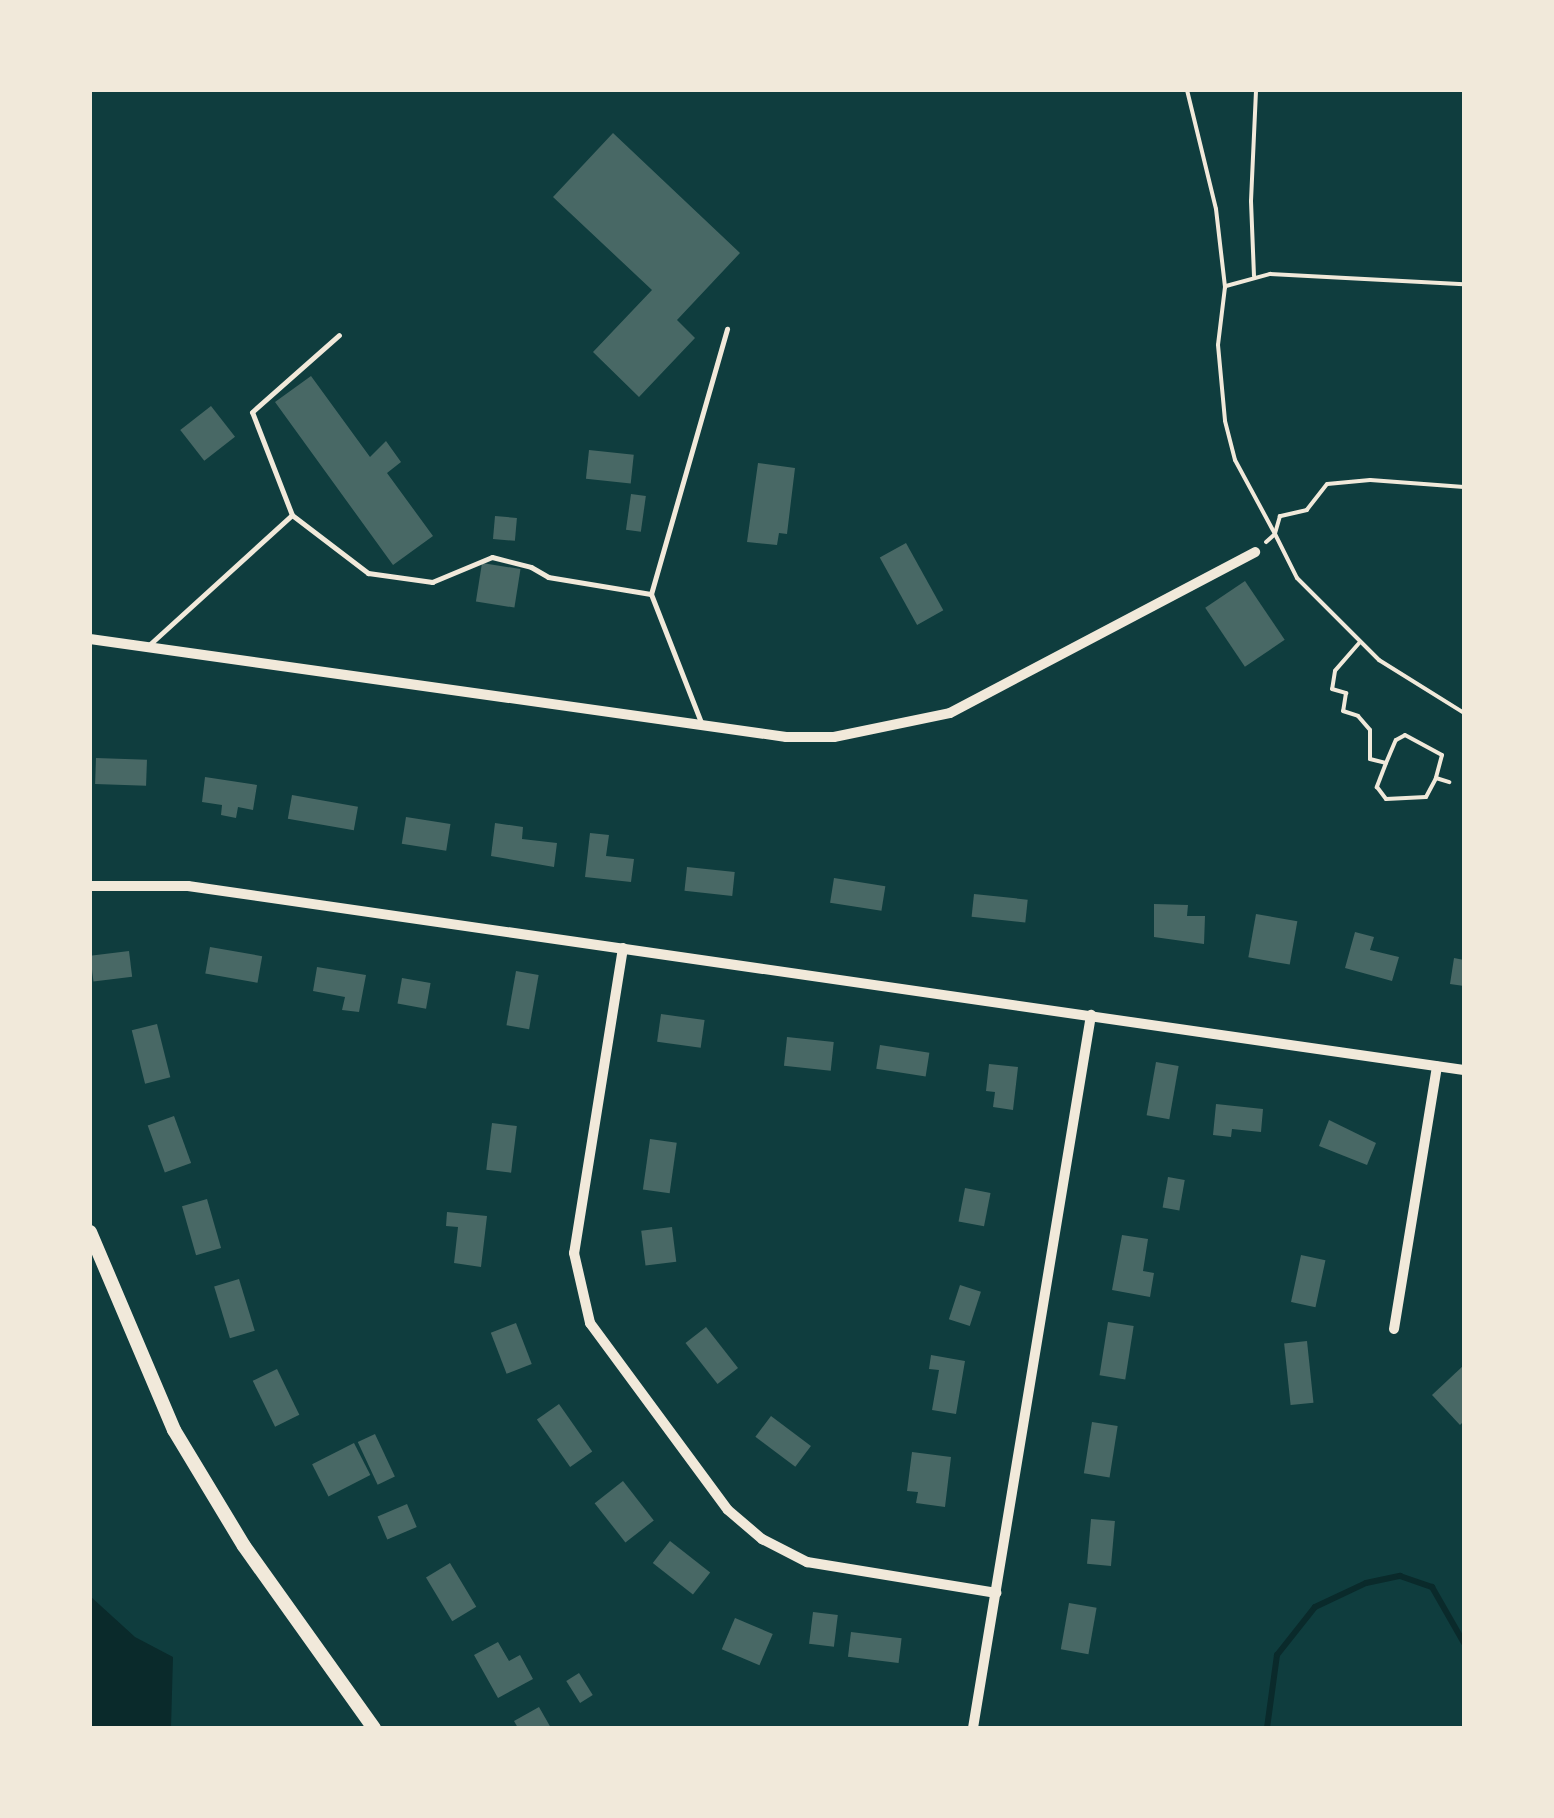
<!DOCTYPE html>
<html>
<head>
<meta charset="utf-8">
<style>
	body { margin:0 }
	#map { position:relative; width:1554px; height:1818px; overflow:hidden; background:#0f3d3e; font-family:Figtree,sans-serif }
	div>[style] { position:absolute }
	.water>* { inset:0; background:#0a2a2b }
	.stream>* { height:6px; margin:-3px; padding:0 3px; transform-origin:3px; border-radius:3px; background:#0a2a2b }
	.building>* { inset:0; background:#486865; transform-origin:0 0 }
	.path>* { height:4px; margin:-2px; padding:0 2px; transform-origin:2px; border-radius:2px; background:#f1e9da }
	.service>* { height:5px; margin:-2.5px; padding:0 2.5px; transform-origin:2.5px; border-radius:2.5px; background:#f1e9da }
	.minor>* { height:10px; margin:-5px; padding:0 5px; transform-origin:5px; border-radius:5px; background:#f1e9da }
	.secondary>* { height:14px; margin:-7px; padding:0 7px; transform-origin:7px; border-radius:7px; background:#f1e9da }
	span { translate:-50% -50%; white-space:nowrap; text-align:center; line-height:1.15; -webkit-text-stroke:9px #f1e9da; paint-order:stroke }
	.frame { position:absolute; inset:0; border:92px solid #f1e9da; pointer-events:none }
</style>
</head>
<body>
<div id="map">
	<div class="water">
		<div style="clip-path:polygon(90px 1596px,135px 1637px,173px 1657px,171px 1728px,90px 1728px)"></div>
	</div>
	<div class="stream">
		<div style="left:1267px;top:1728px;width:74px;rotate:-82.2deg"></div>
		<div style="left:1277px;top:1655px;width:61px;rotate:-51.6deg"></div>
		<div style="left:1315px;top:1607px;width:56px;rotate:-25.2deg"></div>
		<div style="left:1366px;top:1583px;width:35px;rotate:-12deg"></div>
		<div style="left:1400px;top:1576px;width:34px;rotate:19deg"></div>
		<div style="left:1432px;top:1587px;width:64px;rotate:60.3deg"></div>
	</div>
	<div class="building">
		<div style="clip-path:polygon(613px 133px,740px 253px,677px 320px,695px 338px,639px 397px,593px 352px,652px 290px,553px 197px)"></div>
		<div style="clip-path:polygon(311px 376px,370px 457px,386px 441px,401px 462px,387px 473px,433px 536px,393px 565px,275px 402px)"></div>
		<div style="left:211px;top:406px;width:39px;height:39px;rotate:52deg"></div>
		<div style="left:589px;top:450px;width:45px;height:29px;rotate:6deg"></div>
		<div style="clip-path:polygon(758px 463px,795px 468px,787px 534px,779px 533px,777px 545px,747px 542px)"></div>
		<div style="left:631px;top:494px;width:15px;height:36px;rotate:8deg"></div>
		<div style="left:495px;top:516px;width:22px;height:23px;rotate:5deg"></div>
		<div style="left:906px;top:543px;width:77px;height:30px;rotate:61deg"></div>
		<div style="left:482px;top:563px;width:39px;height:39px;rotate:9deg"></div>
		<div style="left:1245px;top:581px;width:71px;height:48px;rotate:56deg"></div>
		<div style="left:96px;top:758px;width:51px;height:26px;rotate:2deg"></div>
		<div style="clip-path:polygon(205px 777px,257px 785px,253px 810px,238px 807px,236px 818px,221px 815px,222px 805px,202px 802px)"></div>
		<div style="left:292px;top:795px;width:67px;height:24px;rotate:10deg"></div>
		<div style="left:406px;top:817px;width:45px;height:27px;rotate:9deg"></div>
		<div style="clip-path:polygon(495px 823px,523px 827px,522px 839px,557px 843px,554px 867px,491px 856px)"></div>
		<div style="clip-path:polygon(590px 833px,609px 835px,606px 856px,634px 859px,631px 882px,585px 877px)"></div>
		<div style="left:687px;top:867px;width:48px;height:24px;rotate:6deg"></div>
		<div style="left:834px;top:878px;width:52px;height:25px;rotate:9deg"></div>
		<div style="left:974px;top:894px;width:54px;height:23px;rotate:6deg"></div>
		<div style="clip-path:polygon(1154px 904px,1188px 905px,1187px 916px,1205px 916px,1204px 944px,1154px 937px)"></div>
		<div style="left:1256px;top:914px;width:42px;height:44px;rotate:10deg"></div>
		<div style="clip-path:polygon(1355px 932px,1374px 937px,1370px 950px,1399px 957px,1392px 981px,1345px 968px)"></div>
		<div style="left:210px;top:947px;width:53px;height:27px;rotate:10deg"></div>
		<div style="left:129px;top:951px;width:26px;height:39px;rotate:83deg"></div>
		<div style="clip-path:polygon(1454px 958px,1464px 960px,1464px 986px,1450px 984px)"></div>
		<div style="clip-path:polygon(317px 967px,366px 975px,359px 1012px,342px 1010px,345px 997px,313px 991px)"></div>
		<div style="left:516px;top:971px;width:23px;height:55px;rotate:10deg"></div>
		<div style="left:402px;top:978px;width:29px;height:26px;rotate:10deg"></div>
		<div style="left:661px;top:1014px;width:44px;height:28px;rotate:8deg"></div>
		<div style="left:157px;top:1024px;width:55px;height:26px;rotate:76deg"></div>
		<div style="left:787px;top:1037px;width:47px;height:29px;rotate:6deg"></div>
		<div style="left:880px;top:1045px;width:50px;height:24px;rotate:9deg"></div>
		<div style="left:1156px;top:1062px;width:23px;height:54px;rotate:10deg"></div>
		<div style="clip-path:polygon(989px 1064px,1018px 1067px,1013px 1110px,993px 1107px,995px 1092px,986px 1091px)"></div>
		<div style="clip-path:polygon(1216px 1104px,1263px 1109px,1261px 1132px,1232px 1129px,1231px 1137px,1213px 1135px)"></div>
		<div style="left:174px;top:1116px;width:50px;height:28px;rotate:70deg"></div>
		<div style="clip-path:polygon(1329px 1120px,1376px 1143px,1367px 1165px,1319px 1146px)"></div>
		<div style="left:492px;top:1123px;width:25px;height:47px;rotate:7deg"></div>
		<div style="left:650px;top:1139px;width:27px;height:51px;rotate:8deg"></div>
		<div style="left:1168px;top:1177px;width:17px;height:31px;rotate:10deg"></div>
		<div style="left:965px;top:1188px;width:26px;height:34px;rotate:11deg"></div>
		<div style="left:207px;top:1199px;width:51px;height:26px;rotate:74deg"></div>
		<div style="clip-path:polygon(447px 1212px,487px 1216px,481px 1267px,454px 1263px,458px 1227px,446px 1226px)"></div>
		<div style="left:672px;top:1227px;width:35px;height:31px;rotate:83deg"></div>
		<div style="clip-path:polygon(1122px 1235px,1148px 1239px,1143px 1271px,1154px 1273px,1150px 1297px,1112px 1290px)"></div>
		<div style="left:1301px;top:1255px;width:25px;height:48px;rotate:12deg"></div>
		<div style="left:239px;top:1279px;width:54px;height:26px;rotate:73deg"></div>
		<div style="left:960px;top:1285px;width:22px;height:36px;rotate:18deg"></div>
		<div style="left:1108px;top:1322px;width:26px;height:54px;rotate:9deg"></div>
		<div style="left:516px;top:1323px;width:44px;height:27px;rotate:69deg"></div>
		<div style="left:706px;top:1327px;width:52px;height:26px;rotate:52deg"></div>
		<div style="left:1307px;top:1341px;width:62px;height:23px;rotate:84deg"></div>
		<div style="clip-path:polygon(931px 1355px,965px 1361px,956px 1414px,932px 1410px,939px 1370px,929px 1369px)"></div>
		<div style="clip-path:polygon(1464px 1365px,1464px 1421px,1460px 1425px,1432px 1395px)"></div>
		<div style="left:277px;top:1369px;width:51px;height:27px;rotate:64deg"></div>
		<div style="left:559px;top:1404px;width:58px;height:27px;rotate:55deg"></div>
		<div style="left:771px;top:1416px;width:50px;height:26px;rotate:37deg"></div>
		<div style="left:1092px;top:1422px;width:26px;height:52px;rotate:9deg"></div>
		<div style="left:375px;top:1434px;width:47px;height:19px;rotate:65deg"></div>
		<div style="left:354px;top:1443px;width:36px;height:47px;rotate:63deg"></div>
		<div style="clip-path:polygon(912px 1452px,951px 1457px,945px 1507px,916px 1503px,918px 1492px,907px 1491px)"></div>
		<div style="left:623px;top:1481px;width:50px;height:36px;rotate:52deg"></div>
		<div style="left:407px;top:1504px;width:25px;height:32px;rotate:67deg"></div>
		<div style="left:1091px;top:1519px;width:24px;height:45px;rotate:5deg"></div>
		<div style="left:670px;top:1541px;width:51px;height:28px;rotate:38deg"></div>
		<div style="left:450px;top:1563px;width:51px;height:28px;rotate:59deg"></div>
		<div style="left:1069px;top:1603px;width:28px;height:47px;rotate:10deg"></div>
		<div style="left:813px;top:1612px;width:25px;height:32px;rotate:7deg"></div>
		<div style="left:735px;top:1618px;width:41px;height:34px;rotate:23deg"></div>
		<div style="left:851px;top:1632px;width:51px;height:25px;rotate:7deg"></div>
		<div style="clip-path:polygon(498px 1642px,509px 1661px,520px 1655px,533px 1679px,498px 1698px,474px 1655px)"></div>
		<div style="left:579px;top:1673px;width:26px;height:15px;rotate:58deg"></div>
		<div style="clip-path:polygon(539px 1707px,551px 1728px,518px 1728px,514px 1721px)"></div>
	</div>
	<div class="path">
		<div style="left:1187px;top:90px;width:122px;rotate:76.3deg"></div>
		<div style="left:1216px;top:209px;width:79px;rotate:83.4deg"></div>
		<div style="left:1225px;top:287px;width:58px;rotate:96.9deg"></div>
		<div style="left:1218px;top:345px;width:76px;rotate:84.7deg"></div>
		<div style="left:1225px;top:421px;width:40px;rotate:75.6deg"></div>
		<div style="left:1235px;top:460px;width:84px;rotate:61.6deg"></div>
		<div style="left:1275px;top:534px;width:12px;rotate:138deg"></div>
		<div style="left:1254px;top:276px;width:75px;rotate:-92.3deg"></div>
		<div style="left:1251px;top:201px;width:111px;rotate:-87.4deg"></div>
		<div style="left:1226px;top:286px;width:46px;rotate:-15.3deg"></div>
		<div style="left:1270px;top:274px;width:194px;rotate:3deg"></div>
		<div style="left:1464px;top:487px;width:94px;rotate:-175.7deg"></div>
		<div style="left:1370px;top:480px;width:43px;rotate:174.7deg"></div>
		<div style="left:1327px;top:484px;width:33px;rotate:128deg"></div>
		<div style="left:1307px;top:510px;width:28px;rotate:167deg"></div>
		<div style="left:1280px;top:516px;width:19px;rotate:106deg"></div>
		<div style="left:1275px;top:534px;width:49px;rotate:63.4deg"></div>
		<div style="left:1297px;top:578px;width:116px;rotate:45deg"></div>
		<div style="left:1379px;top:660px;width:100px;rotate:31.9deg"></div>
		<div style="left:1360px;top:642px;width:38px;rotate:131deg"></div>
		<div style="left:1335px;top:671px;width:18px;rotate:99deg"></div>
		<div style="left:1332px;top:689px;width:15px;rotate:16deg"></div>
		<div style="left:1346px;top:693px;width:18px;rotate:99deg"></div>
		<div style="left:1343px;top:711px;width:16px;rotate:18deg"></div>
		<div style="left:1358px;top:716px;width:18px;rotate:49deg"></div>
		<div style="left:1370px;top:730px;width:29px;rotate:90deg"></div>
		<div style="left:1370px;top:759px;width:16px;rotate:14deg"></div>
		<div style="left:1386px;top:763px;width:25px;rotate:-67deg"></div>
		<div style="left:1396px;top:740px;width:10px;rotate:-29deg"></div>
		<div style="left:1405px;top:735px;width:42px;rotate:28.4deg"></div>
		<div style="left:1442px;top:755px;width:24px;rotate:105deg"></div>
		<div style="left:1436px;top:778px;width:14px;rotate:17deg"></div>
		<div style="left:1386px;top:763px;width:26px;rotate:111deg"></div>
		<div style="left:1377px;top:787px;width:15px;rotate:53deg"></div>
		<div style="left:1386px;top:799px;width:40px;rotate:-2.9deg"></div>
		<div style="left:1426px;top:797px;width:21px;rotate:-62deg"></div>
	</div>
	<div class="service">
		<div style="left:292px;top:515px;width:110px;rotate:-111.2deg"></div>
		<div style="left:252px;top:412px;width:116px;rotate:-41.5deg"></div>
		<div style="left:651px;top:594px;width:276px;rotate:-74deg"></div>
		<div style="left:149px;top:645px;width:193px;rotate:-42.3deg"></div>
		<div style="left:292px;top:515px;width:96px;rotate:37.3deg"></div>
		<div style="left:368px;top:573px;width:65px;rotate:8deg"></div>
		<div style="left:432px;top:582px;width:65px;rotate:-22.6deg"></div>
		<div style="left:492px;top:557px;width:40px;rotate:14.4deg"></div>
		<div style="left:531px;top:567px;width:20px;rotate:30deg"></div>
		<div style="left:548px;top:577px;width:104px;rotate:9.4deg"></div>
		<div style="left:651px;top:594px;width:141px;rotate:68.7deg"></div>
	</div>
	<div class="minor">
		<div style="left:90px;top:639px;width:703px;rotate:8.01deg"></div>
		<div style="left:786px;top:737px;width:48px"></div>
		<div style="left:834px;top:737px;width:118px;rotate:-11.7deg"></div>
		<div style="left:950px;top:713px;width:345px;rotate:-27.8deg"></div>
		<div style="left:90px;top:886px;width:98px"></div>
		<div style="left:188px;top:886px;width:1289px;rotate:8.21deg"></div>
		<div style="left:623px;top:948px;width:309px;rotate:99.1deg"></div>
		<div style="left:574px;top:1253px;width:72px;rotate:77.1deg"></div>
		<div style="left:590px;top:1323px;width:232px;rotate:53.6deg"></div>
		<div style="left:728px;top:1510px;width:45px;rotate:40.5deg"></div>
		<div style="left:762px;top:1539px;width:51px;rotate:27.1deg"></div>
		<div style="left:807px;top:1562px;width:192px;rotate:9.3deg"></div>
		<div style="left:1394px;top:1329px;width:266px;rotate:-80.7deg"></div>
		<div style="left:973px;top:1728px;width:723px;rotate:-80.6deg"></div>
	</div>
	<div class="secondary">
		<div style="left:90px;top:1232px;width:215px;rotate:67deg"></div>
		<div style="left:174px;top:1430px;width:135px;rotate:58.9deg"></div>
		<div style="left:244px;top:1546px;width:224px;rotate:54.5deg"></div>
	</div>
	<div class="frame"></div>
</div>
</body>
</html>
